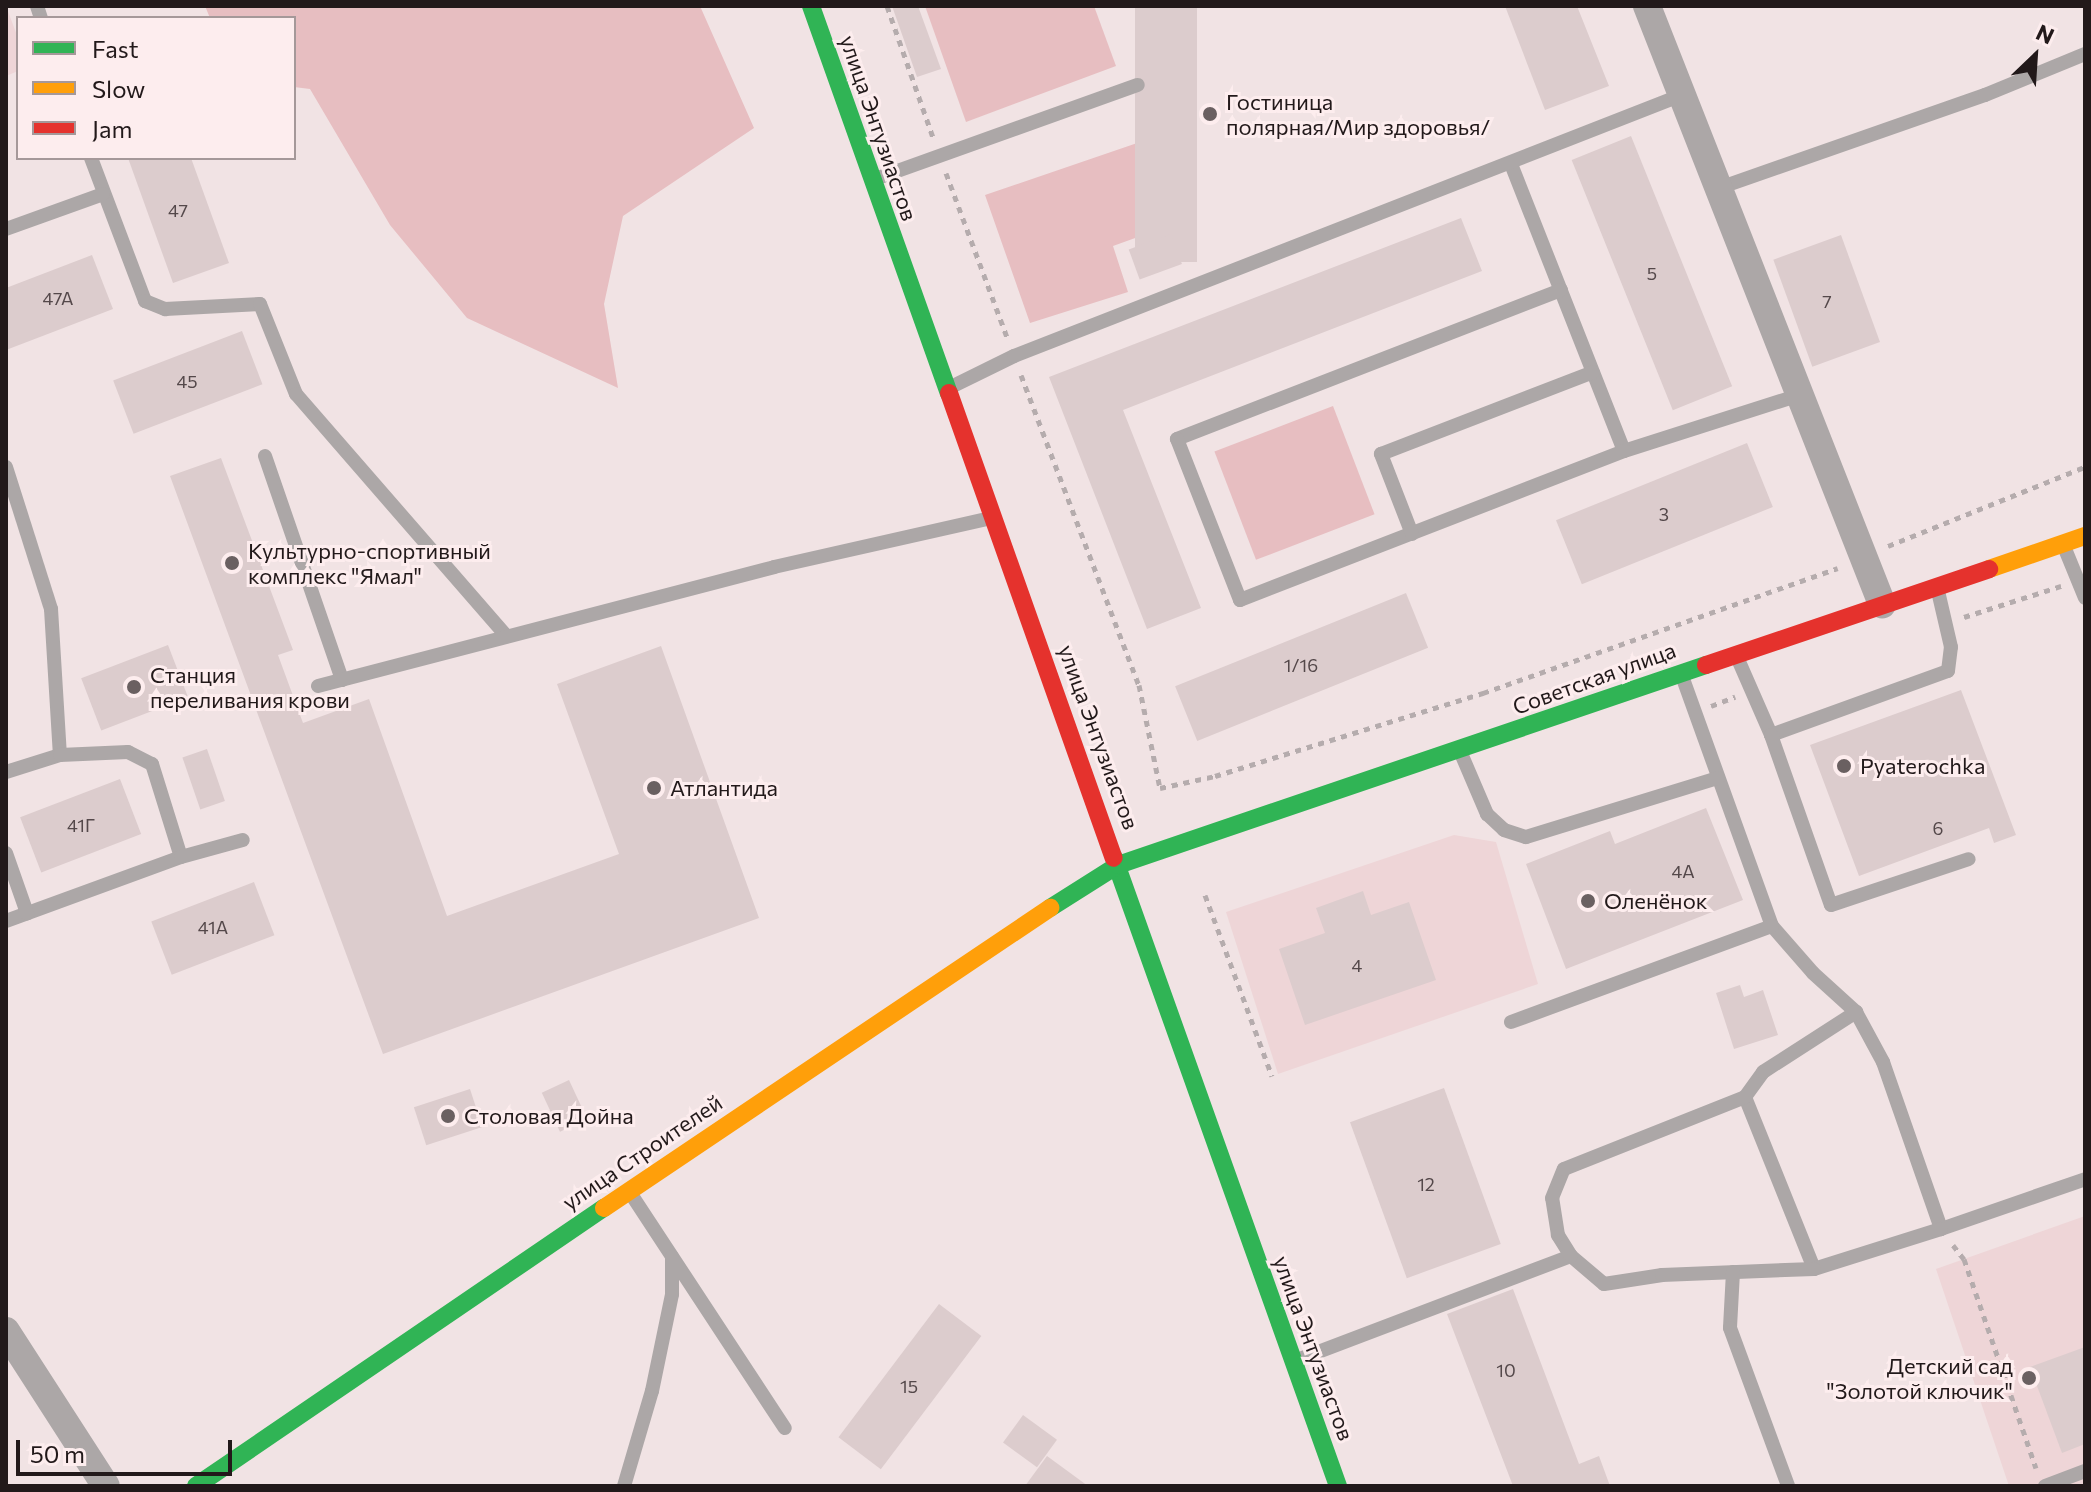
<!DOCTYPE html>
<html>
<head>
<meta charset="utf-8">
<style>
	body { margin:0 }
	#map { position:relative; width:2091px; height:1492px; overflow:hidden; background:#f1e3e4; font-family:Commissioner,sans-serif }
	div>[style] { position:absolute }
	.built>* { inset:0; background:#eed5d7 }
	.green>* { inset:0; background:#e7bec1; transform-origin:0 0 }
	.building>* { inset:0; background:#dccccd; transform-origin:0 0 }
	.path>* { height:5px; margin-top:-2.5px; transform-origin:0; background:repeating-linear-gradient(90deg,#b5acad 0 6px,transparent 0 12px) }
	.lane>* { height:14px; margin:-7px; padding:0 7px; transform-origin:7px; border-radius:7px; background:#aca7a7 }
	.street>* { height:28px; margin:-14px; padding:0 14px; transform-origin:14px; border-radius:14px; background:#aca7a7 }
	.fast>* { height:18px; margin:-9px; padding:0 9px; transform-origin:9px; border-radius:9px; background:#30b455 }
	.slow>* { height:18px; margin:-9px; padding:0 9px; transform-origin:9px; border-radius:9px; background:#ff9f0a }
	.jam>* { height:18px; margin:-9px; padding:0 9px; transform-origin:9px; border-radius:9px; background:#e5322d }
	.dots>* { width:22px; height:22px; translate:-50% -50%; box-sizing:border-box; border:4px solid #fdedee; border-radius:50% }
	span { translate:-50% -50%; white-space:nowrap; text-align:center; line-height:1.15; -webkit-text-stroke:6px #fdedee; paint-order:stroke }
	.number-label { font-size:18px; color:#54484a }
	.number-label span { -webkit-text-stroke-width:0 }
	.poi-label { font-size:22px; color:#22191a }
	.left { translate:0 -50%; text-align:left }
	.right { translate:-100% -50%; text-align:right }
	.street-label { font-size:22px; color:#22191a }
	.frame { position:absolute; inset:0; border:8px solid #22191a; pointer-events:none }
	.legend { position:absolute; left:16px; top:16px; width:280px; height:144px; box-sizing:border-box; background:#fdedee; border:2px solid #a59899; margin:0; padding:10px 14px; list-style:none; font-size:24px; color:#22191a }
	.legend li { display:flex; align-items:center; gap:16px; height:40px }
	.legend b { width:40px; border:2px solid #a59899 }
	.north { position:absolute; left:1995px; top:16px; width:80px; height:80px; -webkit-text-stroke:6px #fdedee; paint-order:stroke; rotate:25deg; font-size:22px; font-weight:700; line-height:32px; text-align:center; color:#22191a }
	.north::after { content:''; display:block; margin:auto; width:28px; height:36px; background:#22191a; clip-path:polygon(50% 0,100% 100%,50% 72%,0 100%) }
	.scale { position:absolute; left:16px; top:1440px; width:216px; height:36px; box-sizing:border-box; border:4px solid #22191a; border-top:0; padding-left:10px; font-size:24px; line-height:28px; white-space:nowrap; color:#22191a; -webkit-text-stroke:6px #fdedee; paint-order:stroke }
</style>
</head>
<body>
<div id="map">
	<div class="built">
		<div style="clip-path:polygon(6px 6px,18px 38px,18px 71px,6px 76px)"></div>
		<div style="clip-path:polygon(1454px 835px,1496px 842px,1538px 984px,1278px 1074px,1226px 912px)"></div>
		<div style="clip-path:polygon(2085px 1216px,2085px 1486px,2009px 1486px,1936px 1269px)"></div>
	</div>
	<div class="green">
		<div style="clip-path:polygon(205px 6px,700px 6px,754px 128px,623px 216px,604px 304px,618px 388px,467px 318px,390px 225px,310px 89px,294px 87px,294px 18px,210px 18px)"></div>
		<div style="clip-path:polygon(925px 6px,1094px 6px,1116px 66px,966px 122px)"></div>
		<div style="clip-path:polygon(1146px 140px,1174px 224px,1113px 246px,1128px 292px,1030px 323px,985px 195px)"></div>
		<div style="left:1333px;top:406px;width:116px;height:127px;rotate:69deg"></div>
	</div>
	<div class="building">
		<div style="clip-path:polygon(892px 6px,918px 6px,941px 69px,917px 77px)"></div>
		<div style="left:1135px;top:6px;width:62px;height:256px"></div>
		<div style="clip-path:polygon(1505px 6px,1577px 6px,1609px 86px,1545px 110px)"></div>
		<div style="left:1631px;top:136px;width:270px;height:64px;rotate:68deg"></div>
		<div style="clip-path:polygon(128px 158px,191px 158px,229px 263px,173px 283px)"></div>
		<div style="clip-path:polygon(1461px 218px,1482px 271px,1123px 410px,1201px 608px,1147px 629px,1049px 377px)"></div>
		<div style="left:1171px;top:234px;width:32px;height:45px;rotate:70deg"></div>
		<div style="left:1841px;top:235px;width:114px;height:72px;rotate:70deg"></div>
		<div style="clip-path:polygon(92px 255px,113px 309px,6px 350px,6px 288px)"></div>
		<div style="left:242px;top:331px;width:57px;height:138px;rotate:69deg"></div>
		<div style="left:1747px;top:443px;width:69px;height:206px;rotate:68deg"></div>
		<div style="clip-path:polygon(221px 458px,293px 650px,278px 655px,303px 723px,369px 699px,447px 916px,619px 854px,557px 684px,661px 646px,759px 918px,383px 1054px,170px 476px)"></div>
		<div style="left:1406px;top:593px;width:59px;height:249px;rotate:68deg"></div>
		<div style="left:168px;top:645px;width:56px;height:93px;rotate:69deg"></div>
		<div style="clip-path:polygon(1961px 690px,2016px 835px,1994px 843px,1989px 828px,1859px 876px,1810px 745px)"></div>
		<div style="left:207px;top:749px;width:55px;height:26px;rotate:71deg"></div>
		<div style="left:120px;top:779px;width:59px;height:107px;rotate:69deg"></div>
		<div style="clip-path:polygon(1706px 808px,1743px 900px,1566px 969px,1526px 864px,1610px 831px,1615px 844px)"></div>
		<div style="left:254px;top:882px;width:57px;height:110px;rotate:69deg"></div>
		<div style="clip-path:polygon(1363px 891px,1371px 915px,1409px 902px,1436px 980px,1305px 1025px,1279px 949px,1325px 933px,1316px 908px)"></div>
		<div style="clip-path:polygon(1740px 985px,1744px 997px,1763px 990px,1778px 1035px,1734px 1049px,1716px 993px)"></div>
		<div style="left:569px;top:1080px;width:43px;height:30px;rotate:65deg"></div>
		<div style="left:1444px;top:1088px;width:166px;height:100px;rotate:70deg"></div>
		<div style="left:470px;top:1089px;width:40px;height:59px;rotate:72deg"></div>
		<div style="clip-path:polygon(1513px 1289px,1579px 1464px,1599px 1456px,1610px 1486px,1513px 1486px,1447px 1314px)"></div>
		<div style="left:939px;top:1304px;width:53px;height:167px;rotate:37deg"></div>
		<div style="clip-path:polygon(2085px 1347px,2085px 1444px,2062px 1453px,2030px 1367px)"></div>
		<div style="left:1023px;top:1415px;width:42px;height:34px;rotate:36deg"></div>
		<div style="clip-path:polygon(1047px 1456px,1088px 1486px,1025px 1486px)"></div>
	</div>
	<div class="path">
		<div style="left:887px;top:6px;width:139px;rotate:70.7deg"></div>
		<div style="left:946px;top:173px;width:178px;rotate:69.6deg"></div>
		<div style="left:1021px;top:375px;width:332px;rotate:69.2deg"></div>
		<div style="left:1139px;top:685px;width:105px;rotate:78.5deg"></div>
		<div style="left:1160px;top:788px;width:56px;rotate:-12.3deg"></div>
		<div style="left:1215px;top:776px;width:281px;rotate:-17.2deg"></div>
		<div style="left:1483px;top:693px;width:376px;rotate:-19.4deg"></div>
		<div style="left:1888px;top:546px;width:212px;rotate:-21.9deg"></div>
		<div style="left:1964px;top:617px;width:102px;rotate:-17.7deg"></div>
		<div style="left:1711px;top:706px;width:26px;rotate:-21deg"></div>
		<div style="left:1205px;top:895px;width:193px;rotate:69.7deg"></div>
		<div style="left:1953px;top:1245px;width:18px;rotate:52deg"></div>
		<div style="left:1964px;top:1259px;width:221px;rotate:71deg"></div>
	</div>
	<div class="lane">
		<div style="left:37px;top:6px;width:13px;rotate:72deg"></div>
		<div style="left:91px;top:158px;width:153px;rotate:69.3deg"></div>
		<div style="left:145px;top:301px;width:22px;rotate:22deg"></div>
		<div style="left:165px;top:309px;width:95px;rotate:-3deg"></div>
		<div style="left:260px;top:304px;width:97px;rotate:68.2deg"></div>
		<div style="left:296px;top:394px;width:320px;rotate:49deg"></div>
		<div style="left:1511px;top:164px;width:308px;rotate:68.5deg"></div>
		<div style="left:1624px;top:451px;width:184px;rotate:-17.7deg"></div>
		<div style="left:875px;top:179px;width:279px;rotate:-19.7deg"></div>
		<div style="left:1719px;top:188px;width:282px;rotate:-19.3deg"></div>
		<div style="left:1985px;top:95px;width:108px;rotate:-22.3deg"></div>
		<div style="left:6px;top:229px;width:103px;rotate:-19.8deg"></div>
		<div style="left:1561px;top:290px;width:412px;rotate:158.8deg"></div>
		<div style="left:1177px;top:439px;width:173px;rotate:68.6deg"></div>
		<div style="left:1240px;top:600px;width:412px;rotate:-21.2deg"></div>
		<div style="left:951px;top:387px;width:70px;rotate:-26.2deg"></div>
		<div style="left:1014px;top:356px;width:717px;rotate:-21.34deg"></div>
		<div style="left:265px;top:456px;width:237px;rotate:71deg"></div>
		<div style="left:6px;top:467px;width:149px;rotate:72.4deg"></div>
		<div style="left:51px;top:609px;width:146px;rotate:86.5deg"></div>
		<div style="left:1412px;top:534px;width:86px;rotate:-111.2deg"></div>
		<div style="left:1381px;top:454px;width:227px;rotate:-21.1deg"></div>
		<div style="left:2063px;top:544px;width:58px;rotate:67.8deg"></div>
		<div style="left:1737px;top:657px;width:85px;rotate:66.4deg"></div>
		<div style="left:1771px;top:735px;width:188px;rotate:-19.9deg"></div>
		<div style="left:1948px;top:671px;width:24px;rotate:-83deg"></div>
		<div style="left:1951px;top:647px;width:62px;rotate:-103.1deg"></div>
		<div style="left:1682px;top:676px;width:266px;rotate:70.2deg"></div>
		<div style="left:1772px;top:926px;width:62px;rotate:48.9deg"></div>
		<div style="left:1813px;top:973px;width:58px;rotate:42.2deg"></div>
		<div style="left:1856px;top:1012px;width:57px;rotate:61.6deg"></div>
		<div style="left:1883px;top:1062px;width:177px;rotate:70.8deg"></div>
		<div style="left:1941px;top:1229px;width:152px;rotate:-19.1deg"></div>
		<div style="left:318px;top:686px;width:471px;rotate:-14.6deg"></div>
		<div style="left:774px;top:567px;width:222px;rotate:-12.7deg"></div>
		<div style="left:1771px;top:735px;width:180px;rotate:70.6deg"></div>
		<div style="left:1831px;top:905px;width:145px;rotate:-18.4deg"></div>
		<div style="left:1460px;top:751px;width:69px;rotate:66.8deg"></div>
		<div style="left:1487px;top:814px;width:23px;rotate:43deg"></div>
		<div style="left:1504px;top:830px;width:23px;rotate:18deg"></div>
		<div style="left:1526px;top:837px;width:201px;rotate:-17.1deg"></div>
		<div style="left:6px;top:772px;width:57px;rotate:-17.5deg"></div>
		<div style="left:60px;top:755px;width:68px;rotate:-2.5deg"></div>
		<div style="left:128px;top:752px;width:27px;rotate:27deg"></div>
		<div style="left:152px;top:764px;width:97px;rotate:72.7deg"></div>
		<div style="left:181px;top:857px;width:186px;rotate:159.9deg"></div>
		<div style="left:6px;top:853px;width:64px;rotate:70.7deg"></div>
		<div style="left:181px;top:857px;width:64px;rotate:-15.3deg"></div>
		<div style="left:1511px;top:1022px;width:278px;rotate:-20.2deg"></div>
		<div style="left:1745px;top:1097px;width:185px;rotate:68.1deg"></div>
		<div style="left:1814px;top:1269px;width:133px;rotate:-17.5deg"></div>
		<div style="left:631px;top:1194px;width:280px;rotate:56.7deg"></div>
		<div style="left:1571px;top:1256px;width:43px;rotate:40.3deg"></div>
		<div style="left:1604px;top:1284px;width:59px;rotate:-8.8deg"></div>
		<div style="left:1662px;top:1275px;width:152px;rotate:-2.3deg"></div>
		<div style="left:1733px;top:1272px;width:56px;rotate:93.1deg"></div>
		<div style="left:1730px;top:1328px;width:168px;rotate:69.8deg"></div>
		<div style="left:1297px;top:1360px;width:293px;rotate:-20.8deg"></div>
		<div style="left:1571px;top:1256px;width:25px;rotate:-122deg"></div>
		<div style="left:1558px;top:1235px;width:37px;rotate:-99deg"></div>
		<div style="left:1552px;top:1198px;width:31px;rotate:-68deg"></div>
		<div style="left:1564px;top:1169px;width:195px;rotate:-21.7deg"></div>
		<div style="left:1745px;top:1097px;width:31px;rotate:-54deg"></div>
		<div style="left:1763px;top:1072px;width:111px;rotate:-32.8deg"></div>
		<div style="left:624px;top:1486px;width:99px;rotate:-73.6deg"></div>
		<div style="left:652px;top:1391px;width:99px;rotate:-78.3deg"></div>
		<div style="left:672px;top:1294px;width:37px;rotate:-90deg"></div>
		<div style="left:2045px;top:1486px;width:43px;rotate:-20.6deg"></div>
	</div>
	<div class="street">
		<div style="left:1647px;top:6px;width:643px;rotate:68.55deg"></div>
		<div style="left:6px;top:1331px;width:184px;rotate:57.2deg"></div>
	</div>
	<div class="fast">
		<div style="left:811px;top:6px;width:411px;rotate:70.4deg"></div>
		<div style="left:1114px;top:858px;width:667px;rotate:70.37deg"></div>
		<div style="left:1050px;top:908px;width:80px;rotate:-32.3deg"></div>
		<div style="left:1118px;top:865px;width:621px;rotate:-18.79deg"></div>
		<div style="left:196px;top:1486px;width:494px;rotate:-34.3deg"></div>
	</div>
	<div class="slow">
		<div style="left:1989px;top:569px;width:102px;rotate:-19deg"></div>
		<div style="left:604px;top:1208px;width:538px;rotate:-33.93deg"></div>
	</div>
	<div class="jam">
		<div style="left:949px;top:393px;width:493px;rotate:70.5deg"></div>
		<div style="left:1706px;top:665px;width:299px;rotate:-18.7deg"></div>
	</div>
	<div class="dots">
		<div style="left:1210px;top:114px;background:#6a6061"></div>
		<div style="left:232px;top:563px;background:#6a6061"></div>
		<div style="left:134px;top:687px;background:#6a6061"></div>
		<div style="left:1844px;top:766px;background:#6a6061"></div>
		<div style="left:654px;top:788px;background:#6a6061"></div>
		<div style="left:1588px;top:901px;background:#6a6061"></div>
		<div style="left:448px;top:1116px;background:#6a6061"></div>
		<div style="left:2029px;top:1378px;background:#6a6061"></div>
	</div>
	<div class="number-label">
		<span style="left:178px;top:210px">47</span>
		<span style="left:1652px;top:273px">5</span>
		<span style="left:58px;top:298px">47А</span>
		<span style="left:1827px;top:301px">7</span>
		<span style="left:187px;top:381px">45</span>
		<span style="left:1664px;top:514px">3</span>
		<span style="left:1301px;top:665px">1/16</span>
		<span style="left:81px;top:825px">41Г</span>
		<span style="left:1938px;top:828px">6</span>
		<span style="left:1683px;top:871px">4А</span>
		<span style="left:213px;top:927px">41А</span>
		<span style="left:1357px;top:965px">4</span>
		<span style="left:1426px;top:1184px">12</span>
		<span style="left:1506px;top:1370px">10</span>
		<span style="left:909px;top:1386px">15</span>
	</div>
	<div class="poi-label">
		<span class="left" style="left:1226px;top:114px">Гостиница<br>полярная/Мир здоровья/</span>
		<span class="left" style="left:248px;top:563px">Культурно-спортивный<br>комплекс "Ямал"</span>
		<span class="left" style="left:150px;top:687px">Станция<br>переливания крови</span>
		<span class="left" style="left:1860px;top:766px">Pyaterochka</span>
		<span class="left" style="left:670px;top:788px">Атлантида</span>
		<span class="left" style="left:1604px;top:901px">Оленёнок</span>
		<span class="left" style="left:464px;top:1116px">Столовая Дойна</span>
		<span class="right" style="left:2013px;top:1378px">Детский сад<br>"Золотой ключик"</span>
	</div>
	<div class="street-label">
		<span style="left:879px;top:128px;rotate:71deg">улица Энтузиастов</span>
		<span style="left:1594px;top:678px;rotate:-20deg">Советская улица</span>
		<span style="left:1099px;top:737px;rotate:70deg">улица Энтузиастов</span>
		<span style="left:642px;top:1152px;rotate:-34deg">улица Строителей</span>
		<span style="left:1314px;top:1348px;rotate:70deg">улица Энтузиастов</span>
	</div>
	<div class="frame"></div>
	<ul class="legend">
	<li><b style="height:10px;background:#30b455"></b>Fast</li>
	<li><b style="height:10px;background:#ff9f0a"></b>Slow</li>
	<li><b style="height:10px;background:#e5322d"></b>Jam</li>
	</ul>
	<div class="north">N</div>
	<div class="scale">50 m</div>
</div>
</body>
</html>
